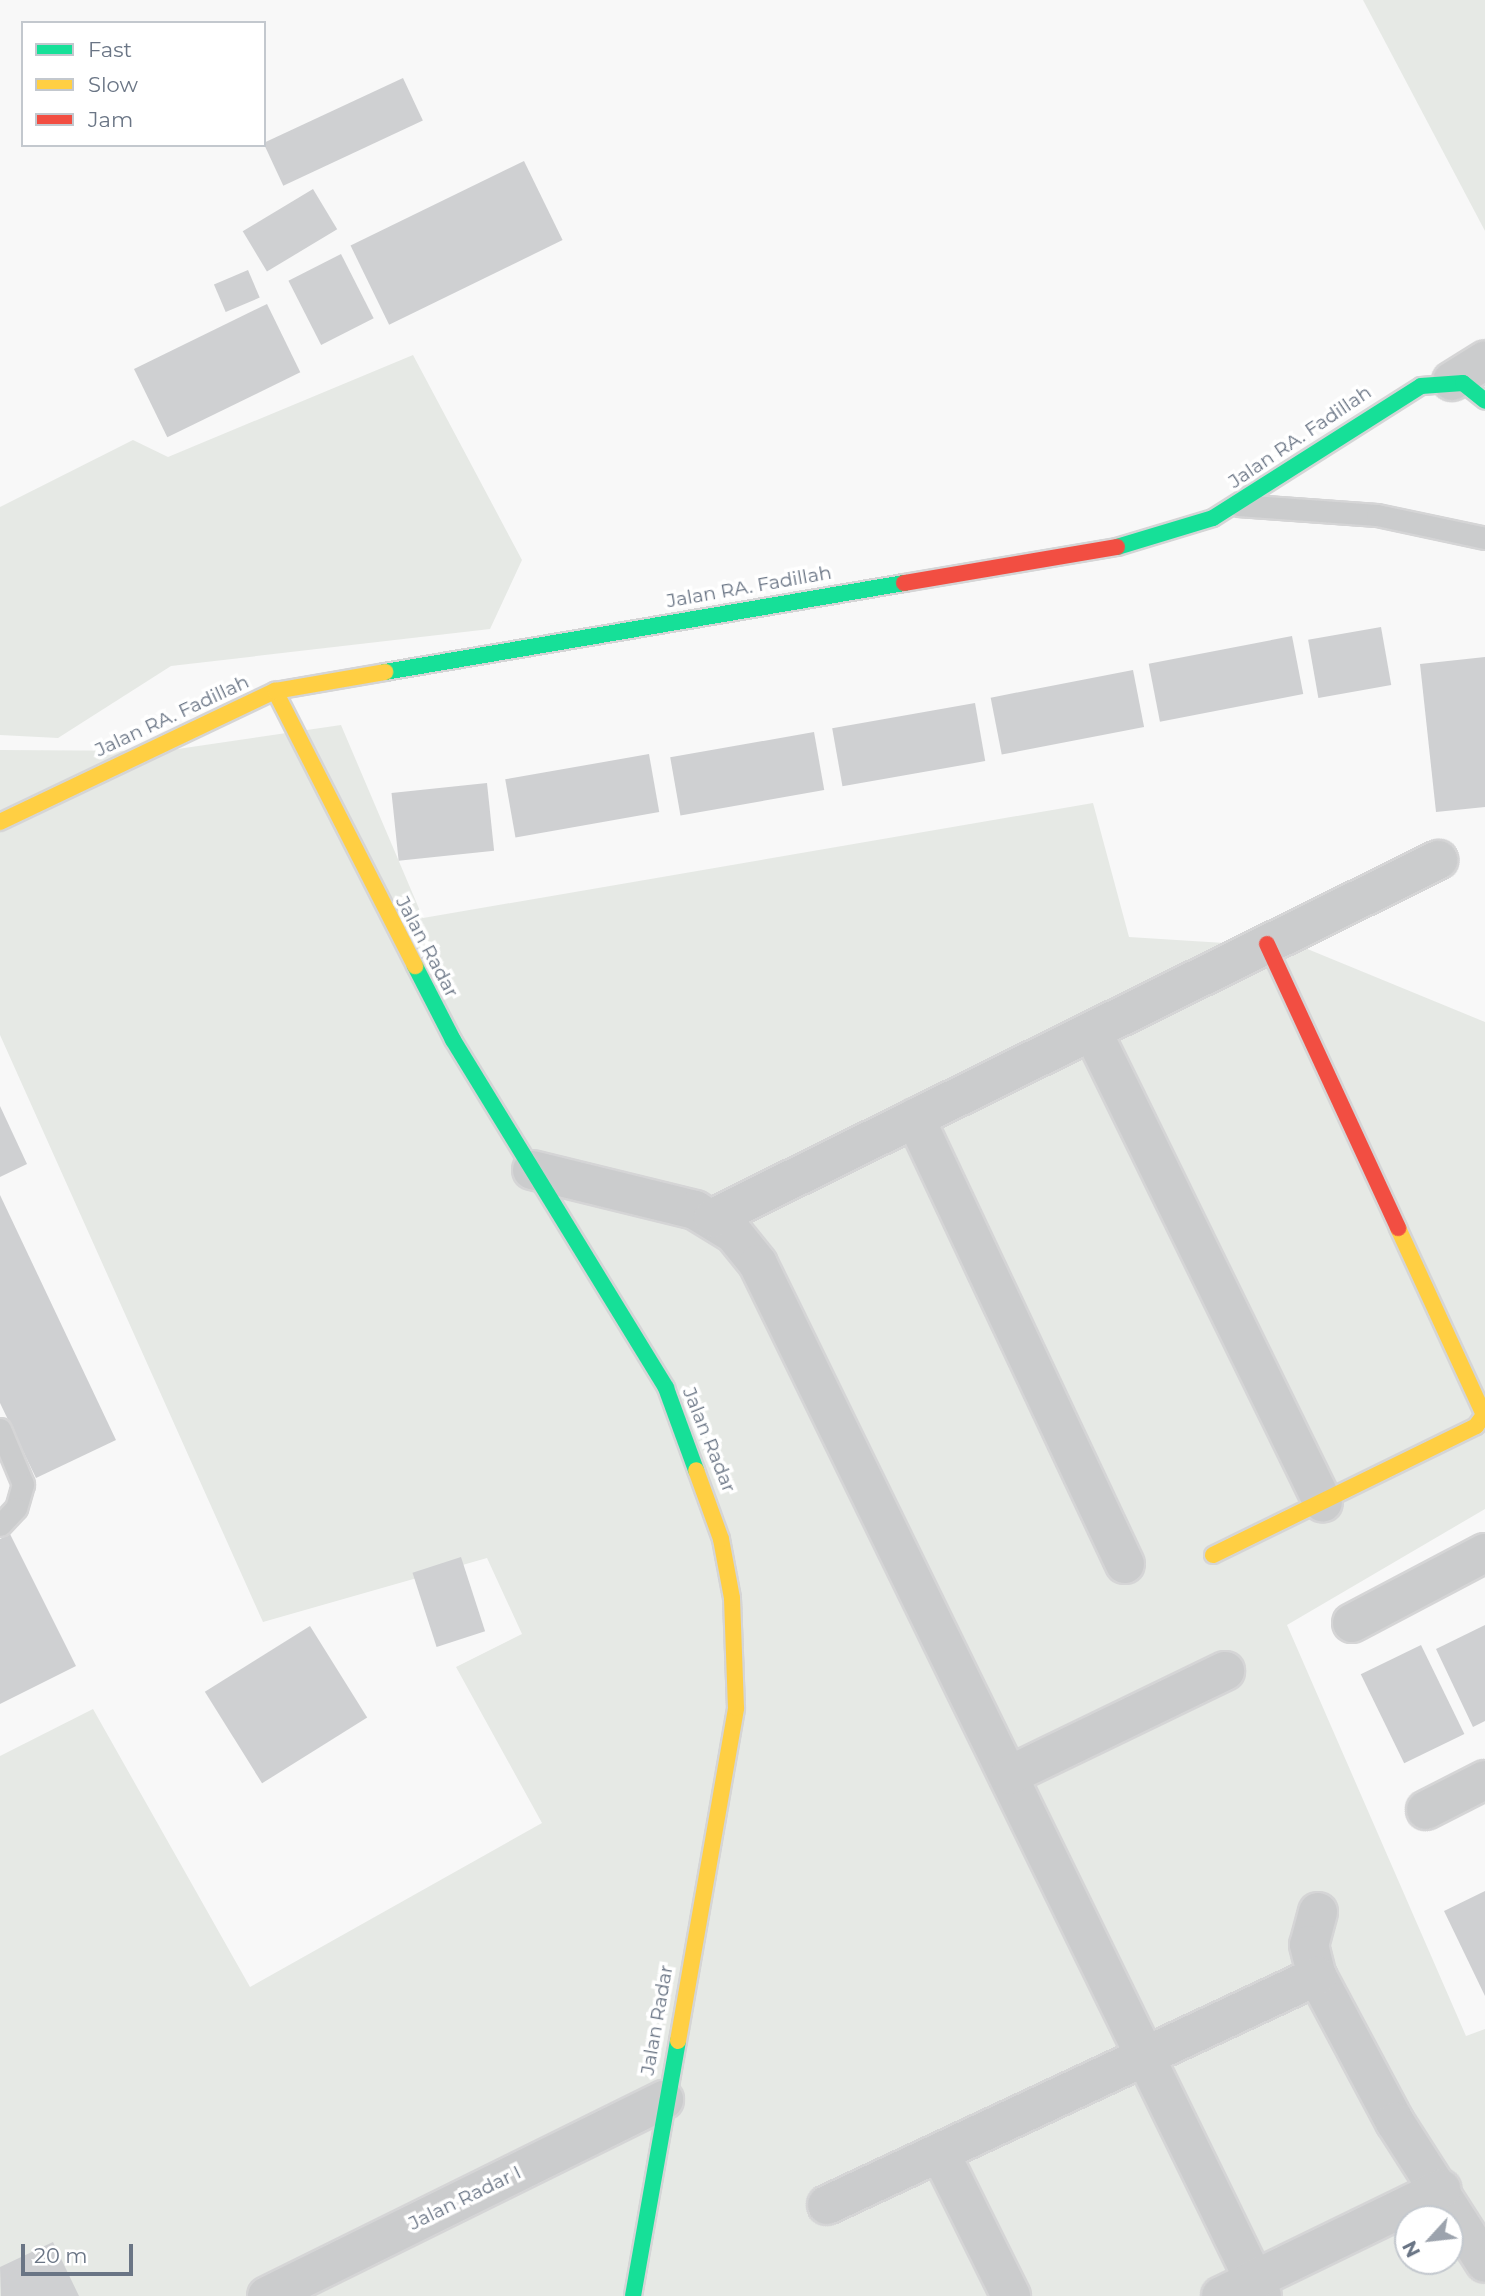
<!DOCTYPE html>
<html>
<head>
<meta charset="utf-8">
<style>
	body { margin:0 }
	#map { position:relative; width:1485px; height:2296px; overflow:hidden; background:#f8f8f8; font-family:Montserrat,sans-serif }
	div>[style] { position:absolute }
	.green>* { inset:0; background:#e6e9e5 }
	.building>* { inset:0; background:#cfd0d2; transform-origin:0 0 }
	.roads { filter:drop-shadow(2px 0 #d5d5d6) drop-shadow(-2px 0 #d5d5d6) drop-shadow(0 2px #d5d5d6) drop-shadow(0 -2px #d5d5d6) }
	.lane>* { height:21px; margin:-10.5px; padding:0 10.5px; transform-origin:10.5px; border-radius:10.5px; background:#cbcccd }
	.street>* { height:38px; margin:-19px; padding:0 19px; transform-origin:19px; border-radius:19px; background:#cbcccd }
	.fast>* { height:16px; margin:-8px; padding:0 8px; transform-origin:8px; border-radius:8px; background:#16e098 }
	.slow>* { height:16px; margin:-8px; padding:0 8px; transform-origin:8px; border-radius:8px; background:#ffcf43 }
	.jam>* { height:16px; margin:-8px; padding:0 8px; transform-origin:8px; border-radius:8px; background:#f24e42 }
	span { translate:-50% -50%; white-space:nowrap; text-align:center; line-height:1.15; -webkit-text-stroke:7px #fff; paint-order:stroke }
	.street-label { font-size:19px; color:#6a7585 }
	.legend { position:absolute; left:21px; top:21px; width:245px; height:126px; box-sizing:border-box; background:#fff; border:2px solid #c3c8ce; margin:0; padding:9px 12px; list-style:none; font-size:21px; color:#6a7585 }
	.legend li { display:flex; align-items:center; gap:14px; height:35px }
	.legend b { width:35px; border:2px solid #c3c8ce }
	.north { position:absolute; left:1394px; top:2205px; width:70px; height:70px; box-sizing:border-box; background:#fff; border:2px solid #c3c8ce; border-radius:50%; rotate:243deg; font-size:19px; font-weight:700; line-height:28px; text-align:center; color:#6a7585 }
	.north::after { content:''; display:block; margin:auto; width:24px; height:32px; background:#9ca3ad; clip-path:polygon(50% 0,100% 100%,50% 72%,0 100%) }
	.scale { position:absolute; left:21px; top:2244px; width:112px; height:32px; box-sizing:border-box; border:4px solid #6a7585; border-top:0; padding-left:9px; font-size:21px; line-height:24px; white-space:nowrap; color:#6a7585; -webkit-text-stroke:5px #fff; paint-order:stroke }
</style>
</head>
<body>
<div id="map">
	<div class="green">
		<div style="clip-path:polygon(1363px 0,1485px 0,1485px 231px)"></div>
		<div style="clip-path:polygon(413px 355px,522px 560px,490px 629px,171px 666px,58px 738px,0 735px,0 507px,133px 440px,168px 457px)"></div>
		<div style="clip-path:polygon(evenodd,341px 725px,423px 918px,1093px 803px,1129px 937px,1305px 948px,1485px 1022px,1485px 1509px,1287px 1625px,1466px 2036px,1485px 2029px,1485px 2296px,0 2296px,0 1756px,93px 1709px,250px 1987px,542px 1823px,456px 1667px,522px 1634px,487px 1558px,263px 1622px,0 1035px,0 750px,164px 751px,341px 725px,1408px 2219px,1450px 2219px,1450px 2261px,1408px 2261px,1408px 2219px)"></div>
	</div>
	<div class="building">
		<div style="left:403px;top:78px;width:47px;height:154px;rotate:65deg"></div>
		<div style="left:524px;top:161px;width:88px;height:193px;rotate:64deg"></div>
		<div style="left:313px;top:189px;width:47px;height:82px;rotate:59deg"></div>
		<div style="left:341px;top:254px;width:72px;height:59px;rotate:63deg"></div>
		<div style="left:248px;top:270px;width:30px;height:37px;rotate:67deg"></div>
		<div style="left:267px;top:304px;width:76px;height:148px;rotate:64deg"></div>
		<div style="left:1381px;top:627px;width:59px;height:74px;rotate:80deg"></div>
		<div style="left:1292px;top:636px;width:59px;height:146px;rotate:79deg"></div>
		<div style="clip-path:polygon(1485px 657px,1485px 807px,1436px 812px,1420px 664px)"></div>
		<div style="left:1133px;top:670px;width:58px;height:145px;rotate:79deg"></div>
		<div style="left:975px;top:703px;width:59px;height:145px;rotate:80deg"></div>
		<div style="left:814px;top:732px;width:59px;height:146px;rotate:80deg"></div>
		<div style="left:649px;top:754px;width:59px;height:146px;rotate:80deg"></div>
		<div style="left:487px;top:783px;width:68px;height:96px;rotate:84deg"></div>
		<div style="clip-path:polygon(0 1106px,27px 1164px,0 1177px)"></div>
		<div style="clip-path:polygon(0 1195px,116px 1440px,36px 1478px,0 1403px)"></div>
		<div style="clip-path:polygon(10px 1534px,76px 1666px,0 1704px,0 1539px)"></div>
		<div style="left:461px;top:1557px;width:78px;height:51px;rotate:72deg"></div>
		<div style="clip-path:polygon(1485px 1625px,1485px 1721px,1473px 1727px,1436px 1649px)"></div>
		<div style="left:310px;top:1626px;width:108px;height:124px;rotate:58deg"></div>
		<div style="left:1421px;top:1645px;width:99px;height:67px;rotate:64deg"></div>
		<div style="clip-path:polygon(1485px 1891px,1485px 1996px,1444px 1911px)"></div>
		<div style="clip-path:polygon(53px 2242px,79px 2296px,1px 2296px,0 2267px)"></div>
	</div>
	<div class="roads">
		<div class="lane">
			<div style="left:1238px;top:505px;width:139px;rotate:4.1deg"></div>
			<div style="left:1377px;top:515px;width:110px;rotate:12deg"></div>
			<div style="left:0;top:1429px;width:60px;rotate:67.3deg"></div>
			<div style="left:23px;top:1484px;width:25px;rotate:106deg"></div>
			<div style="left:16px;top:1508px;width:23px;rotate:133deg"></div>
		</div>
		<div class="street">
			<div style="left:1452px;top:381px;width:39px;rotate:-32deg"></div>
			<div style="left:1092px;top:1031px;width:525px;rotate:63.92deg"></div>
			<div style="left:915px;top:1118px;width:493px;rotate:64.8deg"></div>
			<div style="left:532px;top:1170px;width:168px;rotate:13.8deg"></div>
			<div style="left:695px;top:1210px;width:46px;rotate:31.6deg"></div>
			<div style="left:734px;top:1234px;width:38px;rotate:51deg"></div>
			<div style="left:758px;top:1264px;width:1148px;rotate:63.97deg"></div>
			<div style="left:713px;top:1218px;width:809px;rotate:-26.28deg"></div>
			<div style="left:1352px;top:1623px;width:150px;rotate:-27.8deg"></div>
			<div style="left:1010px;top:1775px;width:239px;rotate:-25.8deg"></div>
			<div style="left:1426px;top:1810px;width:66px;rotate:-27deg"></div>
			<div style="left:1318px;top:1912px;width:34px;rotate:105deg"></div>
			<div style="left:1309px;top:1945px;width:32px;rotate:76deg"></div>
			<div style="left:1317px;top:1976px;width:166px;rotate:61.9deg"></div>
			<div style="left:1395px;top:2122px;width:167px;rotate:57.4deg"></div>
			<div style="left:940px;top:2153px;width:160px;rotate:63.6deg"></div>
			<div style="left:827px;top:2205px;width:541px;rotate:-25.05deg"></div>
			<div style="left:267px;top:2296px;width:443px;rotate:-26.3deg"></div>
			<div style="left:1221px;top:2296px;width:245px;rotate:-25.9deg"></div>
		</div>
		<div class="fast">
			<div style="left:1117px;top:547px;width:100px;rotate:-16.8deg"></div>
			<div style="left:1213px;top:518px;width:246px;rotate:-32.4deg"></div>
			<div style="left:1421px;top:386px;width:42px;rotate:-4.1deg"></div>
			<div style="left:1463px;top:383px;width:28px;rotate:39deg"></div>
			<div style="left:385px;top:672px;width:527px;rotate:-9.73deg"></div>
			<div style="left:415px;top:966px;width:83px;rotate:62.8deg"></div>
			<div style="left:453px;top:1040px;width:408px;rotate:58.5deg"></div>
			<div style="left:666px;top:1388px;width:87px;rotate:69.9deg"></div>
			<div style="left:633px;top:2296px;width:259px;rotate:-80deg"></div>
		</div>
		<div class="slow">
			<div style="left:275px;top:691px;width:309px;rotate:63deg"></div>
			<div style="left:0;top:822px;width:305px;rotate:-25.5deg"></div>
			<div style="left:275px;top:691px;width:112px;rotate:-9.8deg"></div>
			<div style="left:1213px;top:1555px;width:293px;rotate:-26.1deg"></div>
			<div style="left:1476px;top:1426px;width:14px;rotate:-54deg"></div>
			<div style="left:1484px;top:1415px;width:206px;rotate:-114.7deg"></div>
			<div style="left:678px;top:2041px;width:338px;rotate:-80.1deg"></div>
			<div style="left:736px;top:1708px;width:110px;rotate:-92.1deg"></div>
			<div style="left:732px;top:1598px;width:60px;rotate:-100.6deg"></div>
			<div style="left:721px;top:1539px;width:73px;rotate:-109.9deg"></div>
		</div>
		<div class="jam">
			<div style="left:904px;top:583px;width:216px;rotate:-9.6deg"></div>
			<div style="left:1267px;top:944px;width:313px;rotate:65.2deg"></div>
		</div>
	</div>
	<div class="street-label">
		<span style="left:1300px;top:437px;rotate:-34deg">Jalan RA. Fadillah</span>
		<span style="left:749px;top:587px;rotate:-10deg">Jalan RA. Fadillah</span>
		<span style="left:172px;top:716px;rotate:-25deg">Jalan RA. Fadillah</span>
		<span style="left:427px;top:947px;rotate:62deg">Jalan Radar</span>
		<span style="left:709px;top:1440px;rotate:68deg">Jalan Radar</span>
		<span style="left:657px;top:2020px;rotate:-80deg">Jalan Radar</span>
		<span style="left:465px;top:2198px;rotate:-26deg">Jalan Radar I</span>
	</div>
	<ul class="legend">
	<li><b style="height:9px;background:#16e098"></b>Fast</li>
	<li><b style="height:9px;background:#ffcf43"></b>Slow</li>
	<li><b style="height:9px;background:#f24e42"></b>Jam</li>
	</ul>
	<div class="north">N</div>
	<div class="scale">20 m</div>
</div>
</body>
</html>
